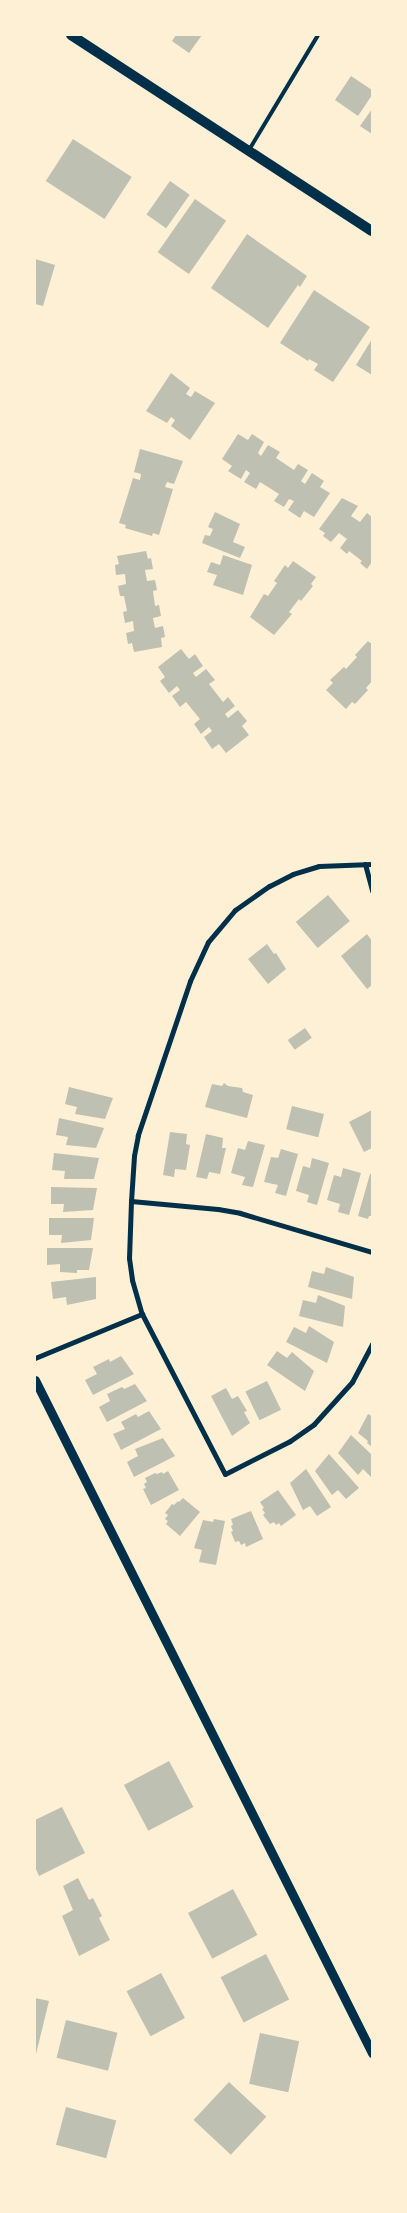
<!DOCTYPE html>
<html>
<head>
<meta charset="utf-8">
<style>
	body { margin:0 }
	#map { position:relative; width:407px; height:2213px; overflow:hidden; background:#fdf0d5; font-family:Roboto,sans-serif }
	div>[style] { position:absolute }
	.building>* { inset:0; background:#bec0b2; transform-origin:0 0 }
	.service>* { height:4px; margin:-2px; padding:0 2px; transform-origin:2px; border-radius:2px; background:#003049 }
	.minor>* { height:5px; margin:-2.5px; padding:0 2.5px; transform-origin:2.5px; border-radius:2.5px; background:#003049 }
	.tertiary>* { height:9px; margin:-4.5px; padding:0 4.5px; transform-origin:4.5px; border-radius:4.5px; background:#003049 }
	.secondary>* { height:10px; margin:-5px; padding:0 5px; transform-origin:5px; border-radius:5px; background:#003049 }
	span { translate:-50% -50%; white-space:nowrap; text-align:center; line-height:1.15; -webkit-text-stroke:5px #fdf0d5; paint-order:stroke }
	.frame { position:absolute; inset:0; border:36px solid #fdf0d5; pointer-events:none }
</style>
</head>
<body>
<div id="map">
	<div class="building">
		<div style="clip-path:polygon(176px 35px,202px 35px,189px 53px,172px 41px)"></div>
		<div style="clip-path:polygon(351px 76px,372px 90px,372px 95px,358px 116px,335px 100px)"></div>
		<div style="clip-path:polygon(372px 109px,372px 134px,360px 126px)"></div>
		<div style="left:73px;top:139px;width:70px;height:50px;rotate:33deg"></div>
		<div style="left:170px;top:181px;width:24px;height:41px;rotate:35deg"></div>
		<div style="left:195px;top:199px;width:38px;height:65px;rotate:35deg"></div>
		<div style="clip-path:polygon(247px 234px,307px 276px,300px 287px,298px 285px,268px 328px,211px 288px)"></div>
		<div style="clip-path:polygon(35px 259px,55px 265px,43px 306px,35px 304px)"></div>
		<div style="clip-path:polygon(314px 290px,370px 327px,333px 382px,314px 370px,318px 364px,309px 359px,308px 361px,280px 343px)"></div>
		<div style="clip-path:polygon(372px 339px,372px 375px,356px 365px)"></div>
		<div style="clip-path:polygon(171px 373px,190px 388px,186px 394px,191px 397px,195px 391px,215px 403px,190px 440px,171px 426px,175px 420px,171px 417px,167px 423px,146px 411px)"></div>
		<div style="clip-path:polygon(238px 434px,248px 440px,252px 434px,264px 442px,258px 453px,261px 456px,268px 445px,280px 452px,276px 458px,294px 470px,298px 464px,308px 470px,301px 481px,305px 484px,312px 473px,324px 481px,320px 487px,330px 493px,314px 517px,304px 511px,300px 518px,288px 510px,294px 501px,289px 499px,284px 507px,274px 501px,279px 494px,260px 482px,256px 489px,244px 482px,250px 473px,246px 470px,241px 479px,228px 471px,232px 466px,222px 459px)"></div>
		<div style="clip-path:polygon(140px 449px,183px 461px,174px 484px,167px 482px,165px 487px,173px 489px,159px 535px,153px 533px,152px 536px,125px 528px,126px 525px,119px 523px,133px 478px,140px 480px,141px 474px,134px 472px)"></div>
		<div style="clip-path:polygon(342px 498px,358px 506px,351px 516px,360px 522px,367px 513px,372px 517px,372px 562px,367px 569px,360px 563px,362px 561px,349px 551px,347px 554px,340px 548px,347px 539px,339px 533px,331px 542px,323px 536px,325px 533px,319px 529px)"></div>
		<div style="clip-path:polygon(215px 512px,240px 524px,233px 542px,245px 547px,240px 558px,202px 543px,205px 535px,210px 536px,213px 529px,208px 527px)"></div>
		<div style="clip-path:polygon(146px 551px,148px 559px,151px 558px,153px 569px,145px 570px,147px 581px,155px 580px,157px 590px,153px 591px,155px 606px,159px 605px,161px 616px,153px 618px,155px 628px,163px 626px,165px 637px,161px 638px,162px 647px,134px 652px,132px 643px,128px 644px,126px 633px,134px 631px,133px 621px,125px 623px,123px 612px,127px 611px,124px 596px,120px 596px,118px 586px,126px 584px,125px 574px,116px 575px,115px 565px,119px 564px,117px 556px)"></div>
		<div style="clip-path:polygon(223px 555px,252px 565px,243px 595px,213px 585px,217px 575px,207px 572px,211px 562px,220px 565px)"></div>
		<div style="clip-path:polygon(293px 561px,316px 577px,311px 584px,313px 586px,301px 601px,299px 599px,289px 612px,292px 614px,274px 635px,250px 617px,264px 594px,268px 596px,277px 583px,274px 581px,285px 565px,288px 568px)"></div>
		<div style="clip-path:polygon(368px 641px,370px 643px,372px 642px,372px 681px,366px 688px,368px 690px,355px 704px,352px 702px,346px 709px,326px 690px,333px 683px,330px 680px,344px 667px,346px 669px,357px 657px,355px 655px)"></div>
		<div style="clip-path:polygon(181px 649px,189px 659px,195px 654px,203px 666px,193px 673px,196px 677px,206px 669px,215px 680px,209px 684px,223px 702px,228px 697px,235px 706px,225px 714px,228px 718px,238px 710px,247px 721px,242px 726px,249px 735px,226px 753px,219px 744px,212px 749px,204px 737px,212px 731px,209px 727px,201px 734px,194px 724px,200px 719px,186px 702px,180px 707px,172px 696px,180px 690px,177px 686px,169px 693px,160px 681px,165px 677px,158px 667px)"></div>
		<div style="left:328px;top:895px;width:34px;height:42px;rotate:50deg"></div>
		<div style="clip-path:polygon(367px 934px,372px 941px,372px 985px,367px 989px,341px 956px)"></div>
		<div style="clip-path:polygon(267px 944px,274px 954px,276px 953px,286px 969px,268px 984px,248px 959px)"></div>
		<div style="left:305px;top:1028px;width:12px;height:21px;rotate:55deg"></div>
		<div style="clip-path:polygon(224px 1083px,228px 1086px,242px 1088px,243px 1092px,253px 1095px,247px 1118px,205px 1107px,212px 1084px,222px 1086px)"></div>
		<div style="clip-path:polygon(69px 1087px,113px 1098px,105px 1119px,75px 1114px,77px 1107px,65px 1104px)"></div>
		<div style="left:292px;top:1106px;width:33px;height:24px;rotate:14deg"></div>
		<div style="clip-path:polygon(372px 1110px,372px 1148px,364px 1152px,349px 1122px)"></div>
		<div style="clip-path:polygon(59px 1118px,104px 1128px,96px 1148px,66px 1145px,68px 1137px,56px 1135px)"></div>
		<div style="clip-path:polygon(170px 1132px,187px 1134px,186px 1144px,190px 1145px,186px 1170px,175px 1169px,174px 1177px,163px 1175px)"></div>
		<div style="clip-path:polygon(206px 1134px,223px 1138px,222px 1148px,226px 1148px,220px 1174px,209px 1172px,207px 1179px,196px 1177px)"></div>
		<div style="clip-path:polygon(248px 1141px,265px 1145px,253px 1187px,242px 1185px,245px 1177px,231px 1173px,238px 1148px,245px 1150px)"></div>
		<div style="clip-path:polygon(281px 1149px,298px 1154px,286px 1196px,275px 1193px,278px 1185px,264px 1182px,271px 1157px,278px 1158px)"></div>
		<div style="clip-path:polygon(54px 1153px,99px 1158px,94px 1179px,64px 1179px,65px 1171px,52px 1170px)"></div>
		<div style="clip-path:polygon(312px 1158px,329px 1163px,317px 1205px,307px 1202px,309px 1195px,296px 1191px,303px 1166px,310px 1168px)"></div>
		<div style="clip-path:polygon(343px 1168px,361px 1173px,349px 1215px,338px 1212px,340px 1204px,327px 1200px,334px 1175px,341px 1177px)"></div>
		<div style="clip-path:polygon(370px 1174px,372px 1174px,372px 1216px,369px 1216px,368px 1219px,358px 1216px)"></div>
		<div style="clip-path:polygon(51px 1187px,97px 1188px,93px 1210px,63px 1212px,64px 1204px,51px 1204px)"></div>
		<div style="clip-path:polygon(49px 1218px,94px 1218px,91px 1240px,61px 1243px,62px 1235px,49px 1235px)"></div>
		<div style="clip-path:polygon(47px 1248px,93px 1248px,89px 1270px,77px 1270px,77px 1273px,60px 1272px,60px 1264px,47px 1265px)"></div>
		<div style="clip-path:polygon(326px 1267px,354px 1277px,352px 1299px,308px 1287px,312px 1271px,324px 1274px)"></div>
		<div style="clip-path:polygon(96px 1277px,96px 1299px,67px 1305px,66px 1297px,53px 1299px,51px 1282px)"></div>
		<div style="clip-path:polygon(318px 1295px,345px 1306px,343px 1327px,299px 1316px,303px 1300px,316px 1303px)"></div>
		<div style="clip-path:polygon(309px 1326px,334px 1342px,327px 1363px,286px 1342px,294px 1327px,306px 1333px)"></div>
		<div style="clip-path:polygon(277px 1351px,287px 1358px,292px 1352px,314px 1371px,305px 1391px,267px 1365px)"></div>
		<div style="clip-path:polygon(121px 1356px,134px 1374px,93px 1395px,85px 1380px,97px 1374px,93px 1367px,109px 1359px,110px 1362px)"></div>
		<div style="left:267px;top:1381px;width:32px;height:24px;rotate:64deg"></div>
		<div style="clip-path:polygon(135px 1384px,147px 1401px,107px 1422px,99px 1407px,110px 1401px,107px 1394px,122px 1387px,124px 1389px)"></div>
		<div style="clip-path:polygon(226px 1388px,232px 1399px,238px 1396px,247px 1411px,244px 1412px,250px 1423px,232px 1436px,211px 1396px)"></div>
		<div style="clip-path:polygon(149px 1411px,161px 1429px,121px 1450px,113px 1434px,125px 1429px,121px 1422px,136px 1414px,138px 1417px)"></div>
		<div style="clip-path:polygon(368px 1414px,372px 1416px,372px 1447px,367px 1443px,368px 1441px,358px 1433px)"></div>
		<div style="clip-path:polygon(351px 1435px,372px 1455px,372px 1478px,363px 1469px,358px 1475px,338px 1453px)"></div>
		<div style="clip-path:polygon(163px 1438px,175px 1456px,134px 1477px,127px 1462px,138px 1456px,135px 1449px)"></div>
		<div style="clip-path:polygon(329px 1454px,359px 1488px,346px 1499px,338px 1490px,332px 1495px,315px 1471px)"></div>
		<div style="clip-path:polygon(306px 1469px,331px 1507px,317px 1516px,310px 1506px,303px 1510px,290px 1483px)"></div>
		<div style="clip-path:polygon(168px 1471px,179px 1490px,151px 1505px,143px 1489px,146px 1488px,144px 1484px,147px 1482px,145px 1478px,155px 1473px,157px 1474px,162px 1472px,163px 1474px)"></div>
		<div style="clip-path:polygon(278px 1490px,296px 1515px,281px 1526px,279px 1523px,276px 1525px,274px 1522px,270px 1524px,263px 1515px,265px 1513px,262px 1509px,264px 1508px,260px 1502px)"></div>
		<div style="clip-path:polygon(183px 1498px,200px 1512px,180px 1536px,166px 1524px,168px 1521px,165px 1519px,168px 1515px,165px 1513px,172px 1504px,174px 1505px,178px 1501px,179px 1502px)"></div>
		<div style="clip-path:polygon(251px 1511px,263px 1539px,246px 1547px,245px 1543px,241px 1545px,239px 1541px,235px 1542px,231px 1532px,233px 1531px,231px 1526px,233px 1525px,231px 1519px)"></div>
		<div style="clip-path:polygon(214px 1519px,225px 1521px,216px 1565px,199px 1562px,202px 1550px,194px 1548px,203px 1520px,213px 1522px)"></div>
		<div style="left:169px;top:1761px;width:52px;height:51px;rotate:62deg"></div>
		<div style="clip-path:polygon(62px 1807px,85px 1853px,39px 1876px,35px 1867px,35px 1820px)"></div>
		<div style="clip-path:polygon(78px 1878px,89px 1900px,93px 1898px,102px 1916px,99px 1918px,110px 1940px,79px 1956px,62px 1916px,73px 1910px,63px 1886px)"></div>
		<div style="left:233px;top:1889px;width:52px;height:51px;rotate:62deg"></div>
		<div style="left:266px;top:1954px;width:51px;height:51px;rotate:63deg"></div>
		<div style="left:161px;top:1973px;width:51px;height:39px;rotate:62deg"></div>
		<div style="clip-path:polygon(35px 1998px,49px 2001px,36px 2054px,35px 2054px)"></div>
		<div style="left:66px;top:2020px;width:53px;height:39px;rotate:14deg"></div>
		<div style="left:260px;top:2033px;width:40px;height:52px;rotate:12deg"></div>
		<div style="left:229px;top:2082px;width:51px;height:52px;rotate:43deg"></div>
		<div style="left:66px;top:2107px;width:52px;height:39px;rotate:15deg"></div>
	</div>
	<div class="service">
		<div style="left:249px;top:150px;width:134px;rotate:-59deg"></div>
	</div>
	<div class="minor">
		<div style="left:365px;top:864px;width:28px;rotate:75deg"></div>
		<div style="left:372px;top:864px;width:53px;rotate:177.8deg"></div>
		<div style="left:319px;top:866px;width:27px;rotate:163deg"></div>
		<div style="left:293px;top:874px;width:27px;rotate:153deg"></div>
		<div style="left:269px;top:886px;width:42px;rotate:144.8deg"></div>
		<div style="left:235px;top:910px;width:42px;rotate:130.2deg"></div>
		<div style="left:208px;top:942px;width:43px;rotate:114.8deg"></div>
		<div style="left:190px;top:981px;width:163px;rotate:108.7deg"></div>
		<div style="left:138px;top:1135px;width:21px;rotate:101deg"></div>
		<div style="left:134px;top:1156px;width:45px;rotate:93.8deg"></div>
		<div style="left:131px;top:1201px;width:57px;rotate:92deg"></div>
		<div style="left:129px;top:1258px;width:22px;rotate:82deg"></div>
		<div style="left:132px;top:1280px;width:35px;rotate:74deg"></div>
		<div style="left:142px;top:1314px;width:180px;rotate:62.6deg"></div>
		<div style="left:225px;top:1474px;width:73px;rotate:-26.9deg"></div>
		<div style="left:290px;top:1441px;width:29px;rotate:-35deg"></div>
		<div style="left:314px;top:1424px;width:57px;rotate:-47.9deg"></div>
		<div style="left:352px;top:1382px;width:43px;rotate:-62.2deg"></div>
		<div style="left:131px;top:1201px;width:87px;rotate:5.3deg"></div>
		<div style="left:218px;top:1209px;width:22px;rotate:10deg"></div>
		<div style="left:240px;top:1213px;width:138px;rotate:16.5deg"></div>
		<div style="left:35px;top:1358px;width:116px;rotate:-22.4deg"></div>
	</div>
	<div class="tertiary">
		<div style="left:35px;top:1380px;width:753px;rotate:63.4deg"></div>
	</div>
	<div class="secondary">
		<div style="left:71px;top:35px;width:359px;rotate:33.1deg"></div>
	</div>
	<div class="frame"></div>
</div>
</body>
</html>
